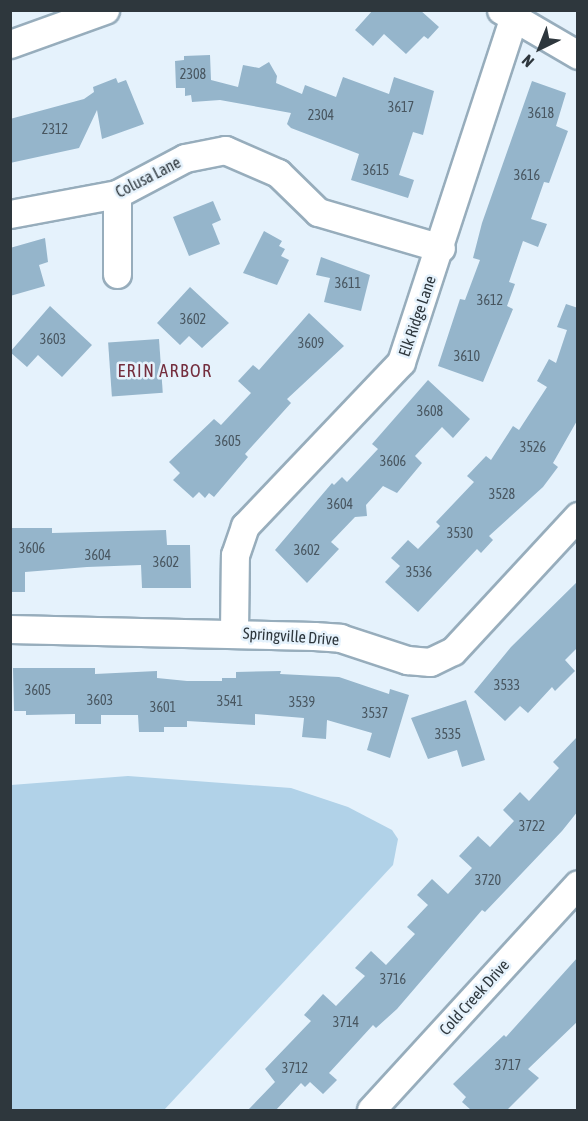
<!DOCTYPE html>
<html>
<head>
<meta charset="utf-8">
<style>
	body { margin:0 }
	#map { position:relative; width:588px; height:1121px; overflow:hidden; background:#e5f2fc; font-family:"Asap Condensed",sans-serif }
	div>[style] { position:absolute }
	.water>* { inset:0; background:#b1d2e8 }
	.building>* { inset:0; background:#95b5cb; transform-origin:0 0 }
	.roads { filter:drop-shadow(2px 0 #97adbc) drop-shadow(-2px 0 #97adbc) drop-shadow(0 2px #97adbc) drop-shadow(0 -2px #97adbc) }
	.minor>* { height:27px; margin:-13.5px; padding:0 13.5px; transform-origin:13.5px; border-radius:13.5px; background:#fff }
	span { translate:-50% -50%; white-space:nowrap; text-align:center; line-height:1.15; -webkit-text-stroke:5px #e5f2fc; paint-order:stroke }
	.number-label { font-size:14px; color:#485660 }
	.number-label span { -webkit-text-stroke-width:0 }
	.street-label { font-size:16px; color:#2e373d }
	.neighbourhood-label { font-size:18px; color:#742e3e; letter-spacing:1.5px }
	.frame { position:absolute; inset:0; border:12px solid #2e373d; pointer-events:none }
	.north { position:absolute; left:510px; top:18px; width:60px; height:60px; -webkit-text-stroke:4px #e5f2fc; paint-order:stroke; rotate:223deg; font-size:16px; font-weight:700; line-height:24px; text-align:center; color:#2e373d }
	.north::after { content:''; display:block; margin:auto; width:21px; height:27px; background:#2e373d; clip-path:polygon(50% 0,100% 100%,50% 72%,0 100%) }
</style>
</head>
<body>
<div id="map">
	<div class="water">
		<div style="clip-path:polygon(128px 776px,291px 788px,348px 807px,392px 830px,398px 839px,393px 865px,164px 1110px,11px 1110px,11px 785px)"></div>
	</div>
	<div class="building">
		<div style="clip-path:polygon(373px 10px,420px 10px,439px 27px,428px 39px,424px 36px,406px 54px,384px 34px,373px 46px,355px 30px)"></div>
		<div style="clip-path:polygon(210px 55px,211px 80px,238px 87px,243px 65px,259px 68px,269px 62px,277px 76px,276px 83px,302px 94px,305px 85px,336px 97px,343px 77px,389px 94px,394px 77px,434px 91px,423px 135px,413px 132px,399px 175px,414px 180px,408px 198px,351px 180px,359px 154px,291px 128px,287px 124px,291px 113px,220px 100px,192px 102px,191px 95px,185px 96px,185px 88px,176px 88px,175px 61px,184px 60px,184px 56px)"></div>
		<div style="clip-path:polygon(116px 78px,118px 83px,126px 80px,144px 124px,102px 139px,97px 110px,79px 148px,10px 163px,10px 119px,84px 99px,94px 92px,93px 87px)"></div>
		<div style="clip-path:polygon(532px 81px,566px 93px,556px 126px,568px 131px,549px 183px,544px 182px,531px 219px,547px 224px,538px 247px,523px 241px,509px 282px,515px 284px,507px 306px,513px 309px,483px 382px,438px 366px,460px 299px,465px 300px,480px 260px,473px 258px,482px 223px)"></div>
		<div style="clip-path:polygon(213px 201px,221px 220px,212px 224px,220px 244px,189px 256px,173px 217px)"></div>
		<div style="clip-path:polygon(264px 231px,282px 241px,279px 246px,285px 249px,281px 256px,289px 260px,277px 285px,243px 273px)"></div>
		<div style="clip-path:polygon(45px 238px,48px 262px,39px 265px,45px 286px,10px 296px,10px 248px)"></div>
		<div style="clip-path:polygon(321px 257px,370px 275px,361px 311px,324px 302px,330px 278px,316px 275px)"></div>
		<div style="clip-path:polygon(190px 287px,229px 323px,202px 348px,189px 336px,180px 345px,157px 323px)"></div>
		<div style="clip-path:polygon(566px 304px,578px 308px,578px 419px,553px 463px,558px 467px,543px 487px,489px 536px,493px 540px,481px 553px,477px 549px,418px 612px,385px 582px,400px 566px,391px 558px,408px 540px,418px 549px,440px 526px,436px 522px,474px 482px,467px 476px,486px 456px,491px 460px,513px 426px,519px 430px,547px 387px,537px 381px,549px 359px,556px 363px,567px 330px,557px 327px)"></div>
		<div style="clip-path:polygon(50px 306px,92px 345px,62px 377px,38px 355px,27px 367px,10px 352px)"></div>
		<div style="clip-path:polygon(309px 313px,344px 346px,287px 399px,291px 403px,245px 454px,248px 457px,214px 497px,209px 493px,205px 498px,199px 492px,193px 498px,173px 480px,180px 473px,169px 462px,214px 419px,221px 425px,251px 393px,238px 381px,253px 365px,259px 370px)"></div>
		<div style="left:159px;top:339px;width:54px;height:51px;rotate:86deg"></div>
		<div style="clip-path:polygon(428px 380px,470px 419px,453px 438px,442px 427px,415px 456px,422px 463px,397px 493px,383px 486px,366px 505px,367px 516px,355px 517px,331px 542px,339px 549px,307px 583px,275px 550px,332px 483px,334px 485px,342px 477px,347px 482px,378px 449px,372px 444px)"></div>
		<div style="clip-path:polygon(10px 528px,52px 528px,52px 533px,166px 530px,167px 545px,190px 545px,191px 588px,142px 588px,141px 565px,87px 567px,25px 572px,25px 592px,10px 592px)"></div>
		<div style="clip-path:polygon(578px 581px,578px 647px,565px 660px,575px 671px,555px 691px,552px 687px,528px 713px,520px 706px,505px 721px,474px 692px,511px 647px)"></div>
		<div style="clip-path:polygon(13px 668px,95px 668px,95px 674px,157px 671px,157px 678px,187px 681px,222px 681px,222px 678px,236px 678px,236px 672px,281px 671px,280px 674px,339px 677px,389px 694px,390px 689px,409px 695px,390px 758px,367px 750px,372px 733px,327px 720px,326px 739px,302px 737px,304px 718px,255px 714px,255px 725px,187px 721px,187px 727px,164px 727px,164px 732px,139px 732px,138px 715px,101px 715px,101px 724px,75px 724px,75px 714px,26px 715px,26px 711px,14px 711px)"></div>
		<div style="clip-path:polygon(466px 700px,485px 760px,462px 767px,457px 750px,428px 759px,411px 718px)"></div>
		<div style="clip-path:polygon(578px 736px,578px 811px,562px 831px,485px 912px,482px 910px,397px 1009px,376px 1028px,373px 1025px,329px 1073px,337px 1080px,323px 1094px,310px 1082px,305px 1087px,301px 1083px,276px 1110px,248px 1110px,275px 1082px,265px 1069px,311px 1021px,304px 1015px,323px 994px,336px 1006px,365px 976px,355px 968px,371px 951px,386px 965px,415px 934px,407px 927px,428px 905px,417px 895px,432px 879px,448px 894px,472px 868px,459px 856px,478px 836px,490px 847px,514px 821px,503px 810px,520px 792px,529px 801px,559px 768px,553px 762px)"></div>
		<div style="clip-path:polygon(578px 957px,578px 1021px,528px 1069px,539px 1078px,507px 1110px,471px 1110px,462px 1102px,466px 1097px,453px 1084px,504px 1035px,506px 1037px)"></div>
	</div>
	<div class="roads">
		<div class="minor">
			<div style="left:501px;top:10px;width:89px;rotate:30.3deg"></div>
			<div style="left:10px;top:44px;width:101px;rotate:-19.7deg"></div>
			<div style="left:117px;top:194px;width:80px;rotate:90deg"></div>
			<div style="left:10px;top:214px;width:109px;rotate:-10.6deg"></div>
			<div style="left:117px;top:194px;width:77px;rotate:-27.9deg"></div>
			<div style="left:185px;top:158px;width:41px;rotate:-11.3deg"></div>
			<div style="left:225px;top:150px;width:58px;rotate:23.5deg"></div>
			<div style="left:278px;top:173px;width:56px;rotate:44.3deg"></div>
			<div style="left:318px;top:212px;width:128px;rotate:16.3deg"></div>
			<div style="left:10px;top:629px;width:304px;rotate:1.3deg"></div>
			<div style="left:314px;top:636px;width:26px;rotate:4deg"></div>
			<div style="left:340px;top:638px;width:71px;rotate:18.2deg"></div>
			<div style="left:407px;top:660px;width:23px;rotate:5deg"></div>
			<div style="left:430px;top:662px;width:25px;rotate:-26deg"></div>
			<div style="left:453px;top:651px;width:184px;rotate:-47.2deg"></div>
			<div style="left:234px;top:632px;width:77px;rotate:-89.3deg"></div>
			<div style="left:235px;top:555px;width:31px;rotate:-71deg"></div>
			<div style="left:245px;top:526px;width:226px;rotate:-46.4deg"></div>
			<div style="left:401px;top:362px;width:361px;rotate:-71.9deg"></div>
			<div style="left:371px;top:1110px;width:306px;rotate:-47.5deg"></div>
		</div>
	</div>
	<div class="number-label">
		<span style="left:193px;top:74px">2308</span>
		<span style="left:401px;top:107px">3617</span>
		<span style="left:541px;top:113px">3618</span>
		<span style="left:321px;top:115px">2304</span>
		<span style="left:55px;top:129px">2312</span>
		<span style="left:376px;top:170px">3615</span>
		<span style="left:527px;top:175px">3616</span>
		<span style="left:348px;top:283px">3611</span>
		<span style="left:490px;top:300px">3612</span>
		<span style="left:193px;top:319px">3602</span>
		<span style="left:53px;top:339px">3603</span>
		<span style="left:311px;top:343px">3609</span>
		<span style="left:467px;top:356px">3610</span>
		<span style="left:430px;top:411px">3608</span>
		<span style="left:228px;top:441px">3605</span>
		<span style="left:533px;top:447px">3526</span>
		<span style="left:393px;top:461px">3606</span>
		<span style="left:502px;top:494px">3528</span>
		<span style="left:340px;top:504px">3604</span>
		<span style="left:460px;top:533px">3530</span>
		<span style="left:32px;top:548px">3606</span>
		<span style="left:307px;top:550px">3602</span>
		<span style="left:98px;top:555px">3604</span>
		<span style="left:166px;top:562px">3602</span>
		<span style="left:419px;top:572px">3536</span>
		<span style="left:507px;top:685px">3533</span>
		<span style="left:38px;top:690px">3605</span>
		<span style="left:100px;top:700px">3603</span>
		<span style="left:230px;top:701px">3541</span>
		<span style="left:302px;top:702px">3539</span>
		<span style="left:163px;top:707px">3601</span>
		<span style="left:375px;top:713px">3537</span>
		<span style="left:448px;top:734px">3535</span>
		<span style="left:532px;top:826px">3722</span>
		<span style="left:488px;top:880px">3720</span>
		<span style="left:393px;top:979px">3716</span>
		<span style="left:346px;top:1022px">3714</span>
		<span style="left:508px;top:1065px">3717</span>
		<span style="left:295px;top:1068px">3712</span>
	</div>
	<div class="street-label">
		<span style="left:148px;top:177px;rotate:-27deg">Colusa Lane</span>
		<span style="left:417px;top:316px;rotate:-71deg">Elk Ridge Lane</span>
		<span style="left:291px;top:636px;rotate:4deg">Springville Drive</span>
		<span style="left:474px;top:997px;rotate:-48deg">Cold Creek Drive</span>
	</div>
	<div class="neighbourhood-label">
		<span style="left:165px;top:371px">ERIN ARBOR</span>
	</div>
	<div class="frame"></div>
	<div class="north">N</div>
</div>
</body>
</html>
